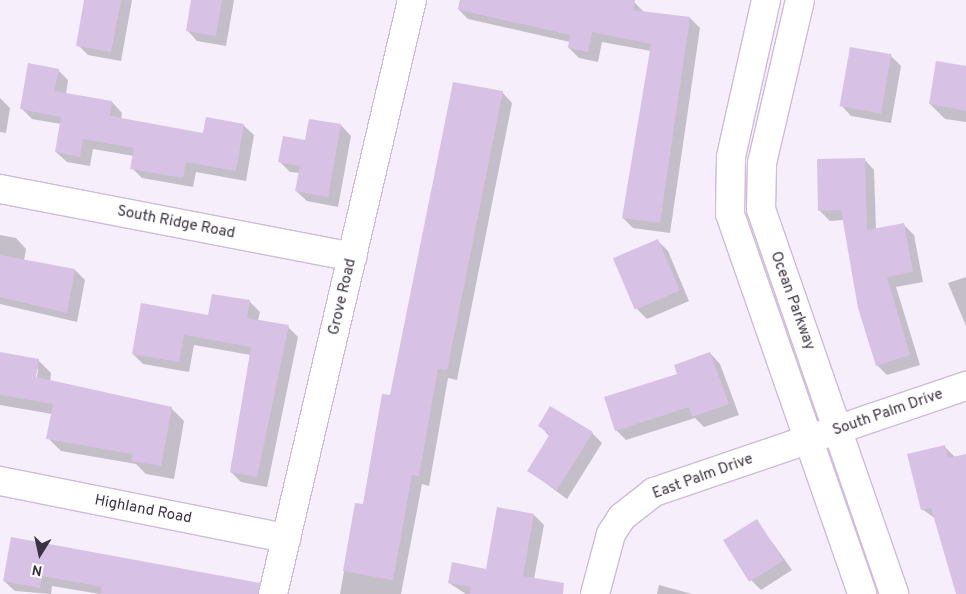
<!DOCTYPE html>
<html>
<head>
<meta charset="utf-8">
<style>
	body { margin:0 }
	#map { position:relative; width:966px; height:594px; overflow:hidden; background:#f6eefb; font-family:Overpass,sans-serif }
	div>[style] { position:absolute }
	.shadow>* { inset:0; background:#0003 }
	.building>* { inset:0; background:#d7c2e5; transform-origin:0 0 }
	.roads { filter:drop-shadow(1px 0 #cebbdb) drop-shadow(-1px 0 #cebbdb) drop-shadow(0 1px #cebbdb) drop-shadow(0 -1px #cebbdb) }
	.minor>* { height:28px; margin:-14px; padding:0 14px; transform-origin:14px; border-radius:14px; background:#fff }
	span { translate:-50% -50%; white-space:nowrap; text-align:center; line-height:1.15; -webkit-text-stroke:4px #fff; paint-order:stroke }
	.street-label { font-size:15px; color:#3b3340 }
	.north { position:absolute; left:15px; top:529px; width:50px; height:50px; -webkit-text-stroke:4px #fff; paint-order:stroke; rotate:190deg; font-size:14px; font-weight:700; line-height:20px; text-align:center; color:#3b3340 }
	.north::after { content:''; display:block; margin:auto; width:18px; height:22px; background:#3b3340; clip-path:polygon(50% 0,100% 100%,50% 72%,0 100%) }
</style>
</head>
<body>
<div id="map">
	<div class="shadow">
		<div style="clip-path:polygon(86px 0,132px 0,121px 61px,88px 55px,78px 45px)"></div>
		<div style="clip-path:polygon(192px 0,234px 0,226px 46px,197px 41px,187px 30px)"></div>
		<div style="clip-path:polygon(460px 0,632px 0,645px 13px,690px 18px,700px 28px,670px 233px,633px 228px,623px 218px,651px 51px,602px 42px,598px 62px,579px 58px,569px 48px,570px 42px,468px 19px,458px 9px)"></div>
		<div style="clip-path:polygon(890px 55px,901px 66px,891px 123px,851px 116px,841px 105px)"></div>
		<div style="clip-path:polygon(966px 67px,966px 122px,945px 119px,930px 104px)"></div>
		<div style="clip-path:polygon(58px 70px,68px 80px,66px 94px,112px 102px,122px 113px,121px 119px,204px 134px,243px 125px,254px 135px,246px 181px,196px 172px,193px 187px,142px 178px,132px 168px,134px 156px,93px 149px,90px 166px,67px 162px,56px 152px,61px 124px,32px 119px,21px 108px)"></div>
		<div style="clip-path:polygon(502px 92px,512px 103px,457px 380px,448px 378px,429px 486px,422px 484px,401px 594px,340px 594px,356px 504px,364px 506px,390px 396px)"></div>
		<div style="clip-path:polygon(0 98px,10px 108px,6px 133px,0 132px)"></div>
		<div style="clip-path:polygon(341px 125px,351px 136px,338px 207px,307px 201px,296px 191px,300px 173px,290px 172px,279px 161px)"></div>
		<div style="clip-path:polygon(864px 159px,874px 170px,876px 230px,903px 224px,914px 235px,923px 282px,896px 287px,920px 365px,887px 375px,877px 365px,844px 220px,830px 221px,820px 211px)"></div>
		<div style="clip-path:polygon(0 235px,16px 238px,26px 249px,24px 261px,75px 270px,85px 280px,77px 322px,0 304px)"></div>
		<div style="clip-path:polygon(657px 240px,668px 251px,689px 301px,647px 319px,637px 309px)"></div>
		<div style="clip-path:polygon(966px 277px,966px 326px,948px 283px)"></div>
		<div style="clip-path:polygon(213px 295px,250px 302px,260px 312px,258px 321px,288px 327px,298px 337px,267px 487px,241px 482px,231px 472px,251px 355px,194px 345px,189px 372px,143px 364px,133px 354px,209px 317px)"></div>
		<div style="clip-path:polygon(evenodd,0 353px,38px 360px,51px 373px,50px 382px,171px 408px,184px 421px,174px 479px,146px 474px,136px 464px,61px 451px,48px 438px,52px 414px,0 405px,0 353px,36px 369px,38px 369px,36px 384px,36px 369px)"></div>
		<div style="clip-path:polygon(710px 353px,720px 364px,739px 415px,704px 427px,695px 418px,626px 440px,616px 430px,678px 374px)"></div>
		<div style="clip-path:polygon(539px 425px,592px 433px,602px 443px,567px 499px,529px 471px,549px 436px)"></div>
		<div style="clip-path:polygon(944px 446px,955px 457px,966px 455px,966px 594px,960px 594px,936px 519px,922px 509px)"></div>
		<div style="clip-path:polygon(534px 515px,544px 525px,534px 579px,545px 594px,466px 594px,449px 583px,487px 570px)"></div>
		<div style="clip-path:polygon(756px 520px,792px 570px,761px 590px,751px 580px)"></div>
		<div style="clip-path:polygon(12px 538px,243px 594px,100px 594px,52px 586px,51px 594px,15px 591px,4px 581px)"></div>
		<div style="clip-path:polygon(659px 585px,692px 594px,657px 594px)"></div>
	</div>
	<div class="building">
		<div style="clip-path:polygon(84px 0,121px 0,111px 52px,76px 46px)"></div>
		<div style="clip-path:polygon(191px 0,222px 0,216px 36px,186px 31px)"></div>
		<div style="clip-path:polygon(460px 0,635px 0,633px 10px,690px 17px,660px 223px,622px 218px,651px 44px,592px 32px,588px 52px,568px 48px,570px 35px,459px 10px)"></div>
		<div style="left:850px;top:47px;width:42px;height:60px;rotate:10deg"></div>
		<div style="clip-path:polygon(936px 61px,966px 66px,966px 111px,929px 104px)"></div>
		<div style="clip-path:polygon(28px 63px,59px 69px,54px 91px,112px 101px,110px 116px,203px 133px,206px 117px,244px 124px,236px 171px,186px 162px,183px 178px,130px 169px,134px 148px,83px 139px,80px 157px,55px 152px,61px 117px,20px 109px)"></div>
		<div style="clip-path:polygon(453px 82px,503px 91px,447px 370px,438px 369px,419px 476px,412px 475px,393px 580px,343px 571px,355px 503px,363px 504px,382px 394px,390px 395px)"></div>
		<div style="clip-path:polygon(309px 119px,341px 124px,328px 197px,295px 191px,300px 166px,278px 162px,283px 136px,305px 140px)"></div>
		<div style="clip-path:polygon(865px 158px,867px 230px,904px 223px,913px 272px,887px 277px,910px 355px,876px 366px,858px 308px,841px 210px,818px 211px,817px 159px)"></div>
		<div style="left:658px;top:239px;width:56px;height:49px;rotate:67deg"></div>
		<div style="clip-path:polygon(0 255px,75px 269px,67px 313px,0 297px)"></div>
		<div style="clip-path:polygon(212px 294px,250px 300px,247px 318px,289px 325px,257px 477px,230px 472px,251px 347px,184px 335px,179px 362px,132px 354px,141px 303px,208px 315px)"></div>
		<div style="clip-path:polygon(0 352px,39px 359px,36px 377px,172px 407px,161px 466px,131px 461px,133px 454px,46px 439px,53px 404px,0 395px)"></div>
		<div style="clip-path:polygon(710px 352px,729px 404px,692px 417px,689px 407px,615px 431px,604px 397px,677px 374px,674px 365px)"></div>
		<div style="clip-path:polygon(550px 406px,593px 432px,557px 490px,527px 471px,550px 434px,538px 426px)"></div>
		<div style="clip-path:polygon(945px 445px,948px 458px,966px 454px,966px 594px,956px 594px,931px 508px,921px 510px,907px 454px)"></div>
		<div style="clip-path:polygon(497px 507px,534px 514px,523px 576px,564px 583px,563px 594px,469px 594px,471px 587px,448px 583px,452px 562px,486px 569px)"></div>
		<div style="left:757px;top:519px;width:49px;height:40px;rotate:58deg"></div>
		<div style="clip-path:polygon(11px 537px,260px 583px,258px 594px,100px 594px,102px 587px,42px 576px,40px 588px,3px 581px)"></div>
	</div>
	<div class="roads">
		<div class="minor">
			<div style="left:766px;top:0;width:161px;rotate:102.6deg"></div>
			<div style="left:731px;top:157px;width:57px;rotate:91deg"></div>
			<div style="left:730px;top:214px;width:402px;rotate:70.8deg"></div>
			<div style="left:800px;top:0;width:167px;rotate:103.1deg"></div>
			<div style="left:762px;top:163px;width:46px;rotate:91.2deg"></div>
			<div style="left:761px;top:209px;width:407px;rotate:70.9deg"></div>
			<div style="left:0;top:189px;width:359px;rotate:10.9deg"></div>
			<div style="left:0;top:481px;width:292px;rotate:11.3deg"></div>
			<div style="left:273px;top:594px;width:610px;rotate:-76.83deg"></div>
			<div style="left:595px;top:594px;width:62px;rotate:-75.1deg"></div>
			<div style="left:611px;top:534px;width:20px;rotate:-57deg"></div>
			<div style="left:622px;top:517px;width:41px;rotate:-38deg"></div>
			<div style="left:654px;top:492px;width:330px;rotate:-18.8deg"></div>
		</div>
	</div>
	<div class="street-label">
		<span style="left:176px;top:223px;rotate:11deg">South Ridge Road</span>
		<span style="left:343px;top:297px;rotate:-77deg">Grove Road</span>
		<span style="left:792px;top:301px;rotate:70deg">Ocean Parkway</span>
		<span style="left:888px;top:413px;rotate:-19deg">South Palm Drive</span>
		<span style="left:703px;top:477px;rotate:-20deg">East Palm Drive</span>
		<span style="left:143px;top:510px;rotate:11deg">Highland Road</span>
	</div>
	<div class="north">N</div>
</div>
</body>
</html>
